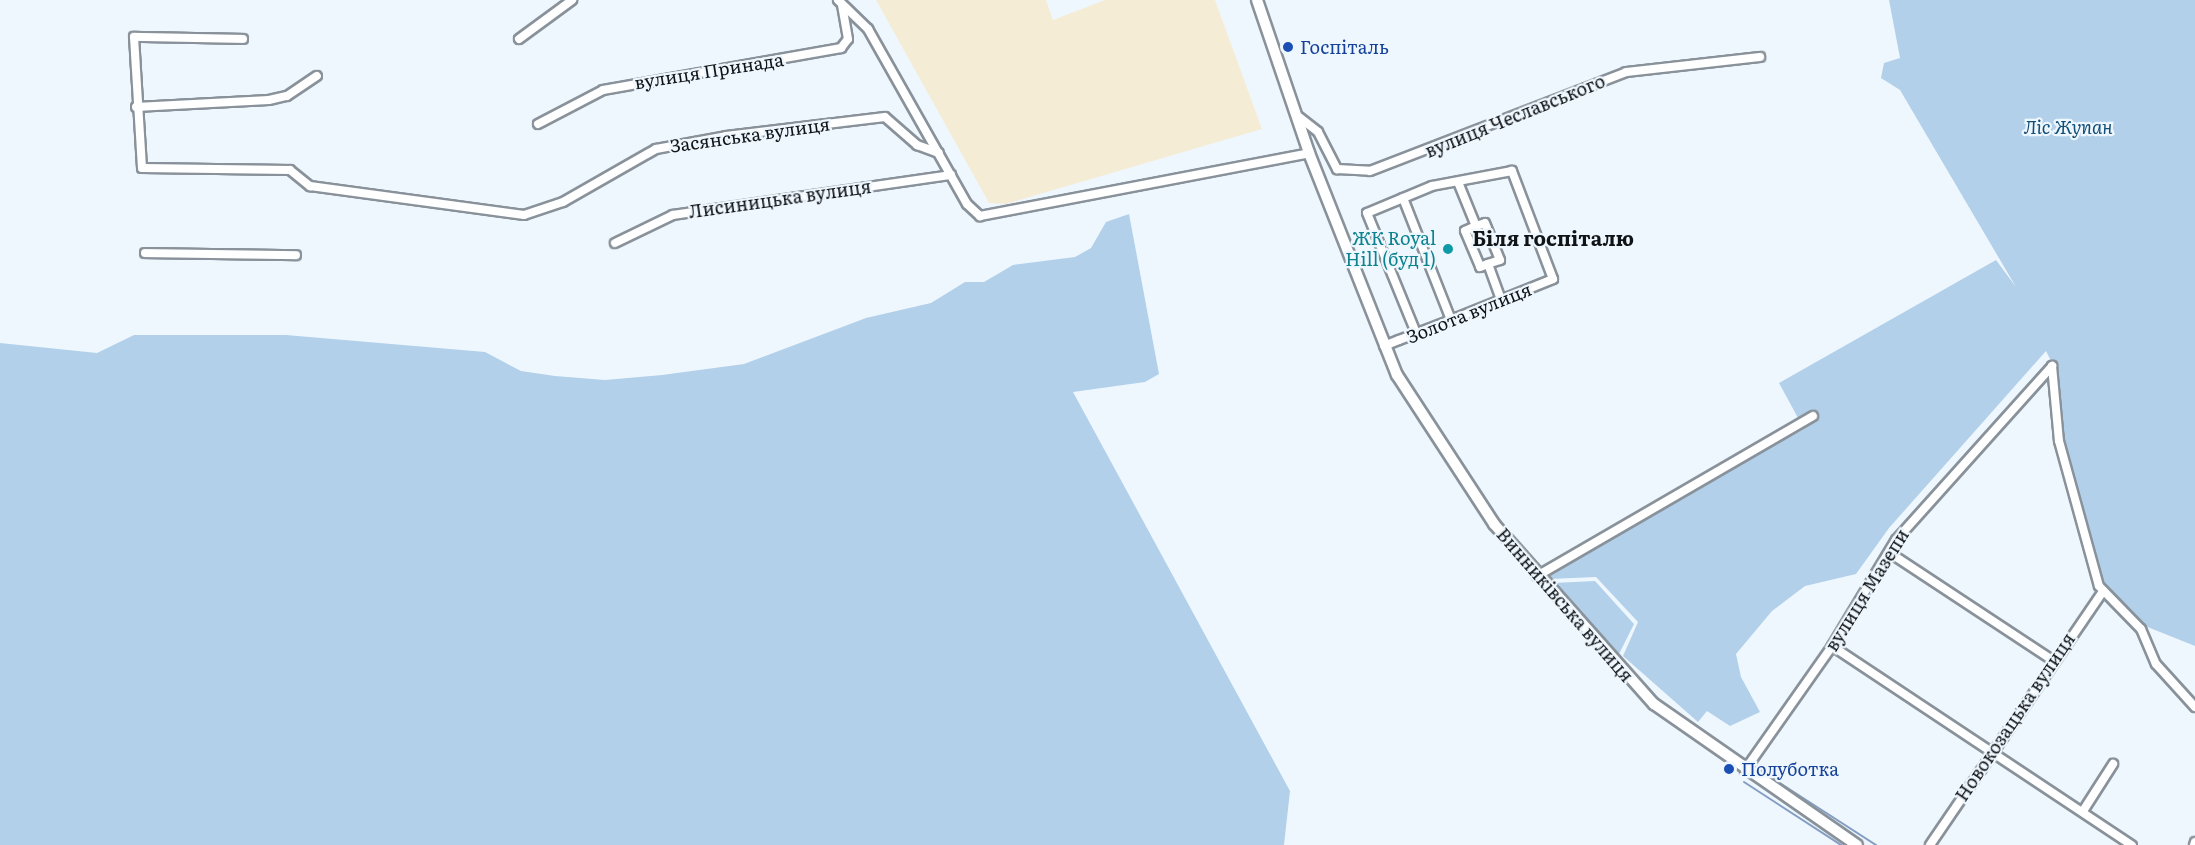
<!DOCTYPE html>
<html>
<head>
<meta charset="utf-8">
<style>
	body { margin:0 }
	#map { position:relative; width:2195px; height:845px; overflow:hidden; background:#eff7fe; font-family:Literata,serif }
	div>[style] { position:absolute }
	.industrial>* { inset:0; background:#f5ecd6 }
	.green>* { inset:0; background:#b2d0ea }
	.stream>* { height:2px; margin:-1px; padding:0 1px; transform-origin:1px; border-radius:1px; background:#849ec3 }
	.roads { filter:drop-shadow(2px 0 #89929a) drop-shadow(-2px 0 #89929a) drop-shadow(0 2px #89929a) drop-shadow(0 -2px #89929a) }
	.minor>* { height:8px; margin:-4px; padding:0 4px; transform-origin:4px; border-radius:4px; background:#fff }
	.secondary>* { height:10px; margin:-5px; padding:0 5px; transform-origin:5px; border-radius:5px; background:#fff }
	.dots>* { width:16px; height:16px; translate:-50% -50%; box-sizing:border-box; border:3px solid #eff7fe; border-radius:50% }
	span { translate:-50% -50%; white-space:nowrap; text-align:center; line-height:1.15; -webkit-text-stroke:4.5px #eff7fe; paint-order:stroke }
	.transit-label { font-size:18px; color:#164399 }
	.left { translate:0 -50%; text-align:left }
	.street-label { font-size:18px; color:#101417 }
	.park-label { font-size:18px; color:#104d77; font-style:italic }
	.culture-label { font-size:18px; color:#0d838f }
	.right { translate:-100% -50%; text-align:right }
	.neighbourhood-label { font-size:20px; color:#101417; font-weight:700 }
</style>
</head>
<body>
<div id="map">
	<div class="industrial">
		<div style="clip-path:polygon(876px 0,1046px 0,1053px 20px,1105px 0,1215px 0,1262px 129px,1006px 204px,989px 203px)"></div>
	</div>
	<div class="green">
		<div style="clip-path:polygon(1889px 0,2195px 0,2195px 646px,2140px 624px,2102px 588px,2063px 443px,2058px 375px,2046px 351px,1889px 528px,1856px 574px,1805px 586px,1772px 611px,1736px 654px,1741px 677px,1760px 712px,1730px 726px,1707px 711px,1698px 722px,1623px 656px,1638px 622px,1596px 577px,1550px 579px,1547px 573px,1804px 429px,1779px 383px,1996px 260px,2016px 287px,1900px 90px,1881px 78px,1884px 63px,1900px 58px)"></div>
		<div style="clip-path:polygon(1129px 214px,1159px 374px,1145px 382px,1073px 392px,1290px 791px,1284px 845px,0 845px,0 343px,97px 353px,134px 335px,286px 335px,485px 352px,521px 371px,555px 376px,605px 380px,662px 375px,744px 364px,866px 318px,931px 303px,965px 282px,984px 282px,1013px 265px,1075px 257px,1091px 248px,1106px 222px)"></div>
		<div style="clip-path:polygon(1595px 581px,1634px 624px,1619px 654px,1553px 583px)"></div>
	</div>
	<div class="stream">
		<div style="left:1732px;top:752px;width:14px;rotate:34deg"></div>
		<div style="left:1755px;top:767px;width:144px;rotate:32.8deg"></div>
		<div style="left:1744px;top:782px;width:116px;rotate:33deg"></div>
	</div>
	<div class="roads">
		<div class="minor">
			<div style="left:838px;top:0;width:42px;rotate:44deg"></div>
			<div style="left:868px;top:29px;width:201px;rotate:60.5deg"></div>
			<div style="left:967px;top:204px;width:18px;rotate:43deg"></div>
			<div style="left:980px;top:216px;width:335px;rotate:-10.8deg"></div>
			<div style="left:243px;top:39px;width:109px;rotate:-178.9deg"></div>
			<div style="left:134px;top:37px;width:131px;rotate:86.5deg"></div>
			<div style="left:142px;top:168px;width:148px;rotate:0.8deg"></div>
			<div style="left:290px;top:170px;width:26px;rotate:39deg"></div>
			<div style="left:310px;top:186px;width:216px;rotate:7.7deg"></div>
			<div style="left:524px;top:215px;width:41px;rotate:-18.4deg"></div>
			<div style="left:563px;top:202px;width:107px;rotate:-29.7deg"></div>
			<div style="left:656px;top:149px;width:71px;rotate:-10.5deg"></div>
			<div style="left:726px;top:136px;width:160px;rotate:-6.8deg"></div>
			<div style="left:885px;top:117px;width:43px;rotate:41.2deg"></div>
			<div style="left:917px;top:145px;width:23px;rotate:20deg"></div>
			<div style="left:519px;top:39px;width:66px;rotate:-36.3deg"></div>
			<div style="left:136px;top:107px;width:133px;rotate:-3deg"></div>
			<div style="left:269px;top:100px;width:18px;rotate:-13deg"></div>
			<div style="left:287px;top:96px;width:36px;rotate:-34deg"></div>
			<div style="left:1299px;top:117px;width:24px;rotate:38deg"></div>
			<div style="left:1318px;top:132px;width:42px;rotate:62.8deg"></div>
			<div style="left:1337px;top:169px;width:33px;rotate:3deg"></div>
			<div style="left:1370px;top:171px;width:274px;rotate:-21.1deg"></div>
			<div style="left:1626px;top:72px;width:135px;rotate:-6.4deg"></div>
			<div style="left:538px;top:124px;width:73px;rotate:-27.6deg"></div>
			<div style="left:603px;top:90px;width:242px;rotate:-10deg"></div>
			<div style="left:841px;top:48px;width:11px;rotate:-52deg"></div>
			<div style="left:848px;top:39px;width:35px;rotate:-100deg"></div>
			<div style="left:1458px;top:182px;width:48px;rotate:67.8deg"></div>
			<div style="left:1476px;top:226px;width:12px;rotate:156deg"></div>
			<div style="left:1465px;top:231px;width:39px;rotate:67deg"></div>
			<div style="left:1480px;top:267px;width:9px;rotate:-21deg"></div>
			<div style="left:1488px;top:264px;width:38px;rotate:70deg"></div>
			<div style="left:1403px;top:198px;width:131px;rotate:68.5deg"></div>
			<div style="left:1476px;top:226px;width:9px;rotate:-18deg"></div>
			<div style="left:1485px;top:223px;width:40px;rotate:68deg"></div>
			<div style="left:1500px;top:260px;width:13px;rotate:162deg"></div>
			<div style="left:615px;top:243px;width:64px;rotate:-25.8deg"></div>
			<div style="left:673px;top:215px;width:281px;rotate:-8.2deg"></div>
			<div style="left:145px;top:253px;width:151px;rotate:0.8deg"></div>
			<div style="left:1384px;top:346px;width:16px;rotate:-22deg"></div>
			<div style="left:1399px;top:340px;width:56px;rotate:-21deg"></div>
			<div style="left:1451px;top:320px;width:110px;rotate:-21.9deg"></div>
			<div style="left:1553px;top:279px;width:116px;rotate:-110.8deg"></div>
			<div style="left:1512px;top:171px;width:81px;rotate:169.4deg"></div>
			<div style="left:1432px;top:186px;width:70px;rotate:157.4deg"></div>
			<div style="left:1367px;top:213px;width:130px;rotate:67.8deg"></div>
			<div style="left:1890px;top:553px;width:193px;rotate:33.4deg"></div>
			<div style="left:1537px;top:576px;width:319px;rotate:-30.1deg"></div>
			<div style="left:1832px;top:646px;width:360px;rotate:33.6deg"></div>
			<div style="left:1745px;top:770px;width:151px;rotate:-54.9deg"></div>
			<div style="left:1832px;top:646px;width:124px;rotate:-58.9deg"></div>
			<div style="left:1896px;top:540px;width:234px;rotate:-48.1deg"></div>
			<div style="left:2052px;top:366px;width:75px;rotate:84.7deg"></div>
			<div style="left:2059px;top:441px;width:150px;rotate:74.6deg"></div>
			<div style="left:2099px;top:586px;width:60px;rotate:45.7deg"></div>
			<div style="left:2141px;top:629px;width:38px;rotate:67deg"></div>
			<div style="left:2156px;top:664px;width:58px;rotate:47.8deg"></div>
			<div style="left:2083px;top:811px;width:56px;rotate:-57.4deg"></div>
			<div style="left:1930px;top:845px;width:307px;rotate:-55.7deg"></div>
			<div style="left:2194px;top:845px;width:3px;rotate:-72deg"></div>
		</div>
		<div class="secondary">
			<div style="left:1257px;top:0;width:162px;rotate:71.2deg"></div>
			<div style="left:1309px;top:153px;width:239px;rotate:68.4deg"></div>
			<div style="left:1397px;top:375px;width:178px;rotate:56.9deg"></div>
			<div style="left:1494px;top:524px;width:241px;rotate:48.4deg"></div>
			<div style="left:1654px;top:704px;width:247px;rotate:34.8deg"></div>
		</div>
	</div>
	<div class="dots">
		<div style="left:1288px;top:47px;background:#1a4fb4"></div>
		<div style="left:1448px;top:249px;background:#0f9aa8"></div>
		<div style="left:1729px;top:769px;background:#1a4fb4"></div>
	</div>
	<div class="transit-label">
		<span class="left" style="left:1300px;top:47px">Госпіталь</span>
		<span class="left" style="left:1741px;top:769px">Полуботка</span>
	</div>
	<div class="street-label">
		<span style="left:709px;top:71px;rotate:-9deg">вулиця Принада</span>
		<span style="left:1515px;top:116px;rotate:-22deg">вулиця Чеславського</span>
		<span style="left:750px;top:135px;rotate:-8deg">Засянська вулиця</span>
		<span style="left:780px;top:199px;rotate:-8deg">Лисиницька вулиця</span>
		<span style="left:1469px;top:313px;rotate:-22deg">Золота вулиця</span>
		<span style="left:1867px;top:590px;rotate:-58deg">вулиця Мазепи</span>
		<span style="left:1565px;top:605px;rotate:49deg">Винниківська вулиця</span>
		<span style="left:2015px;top:717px;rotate:-56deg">Новокозацька вулиця</span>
	</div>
	<div class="park-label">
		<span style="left:2068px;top:127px">Ліс Жупан</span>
	</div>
	<div class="culture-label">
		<span class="right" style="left:1436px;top:249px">ЖК Royal<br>Hill (буд 1)</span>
	</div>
	<div class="neighbourhood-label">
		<span style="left:1553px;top:237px">Біля госпіталю</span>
	</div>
</div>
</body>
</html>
